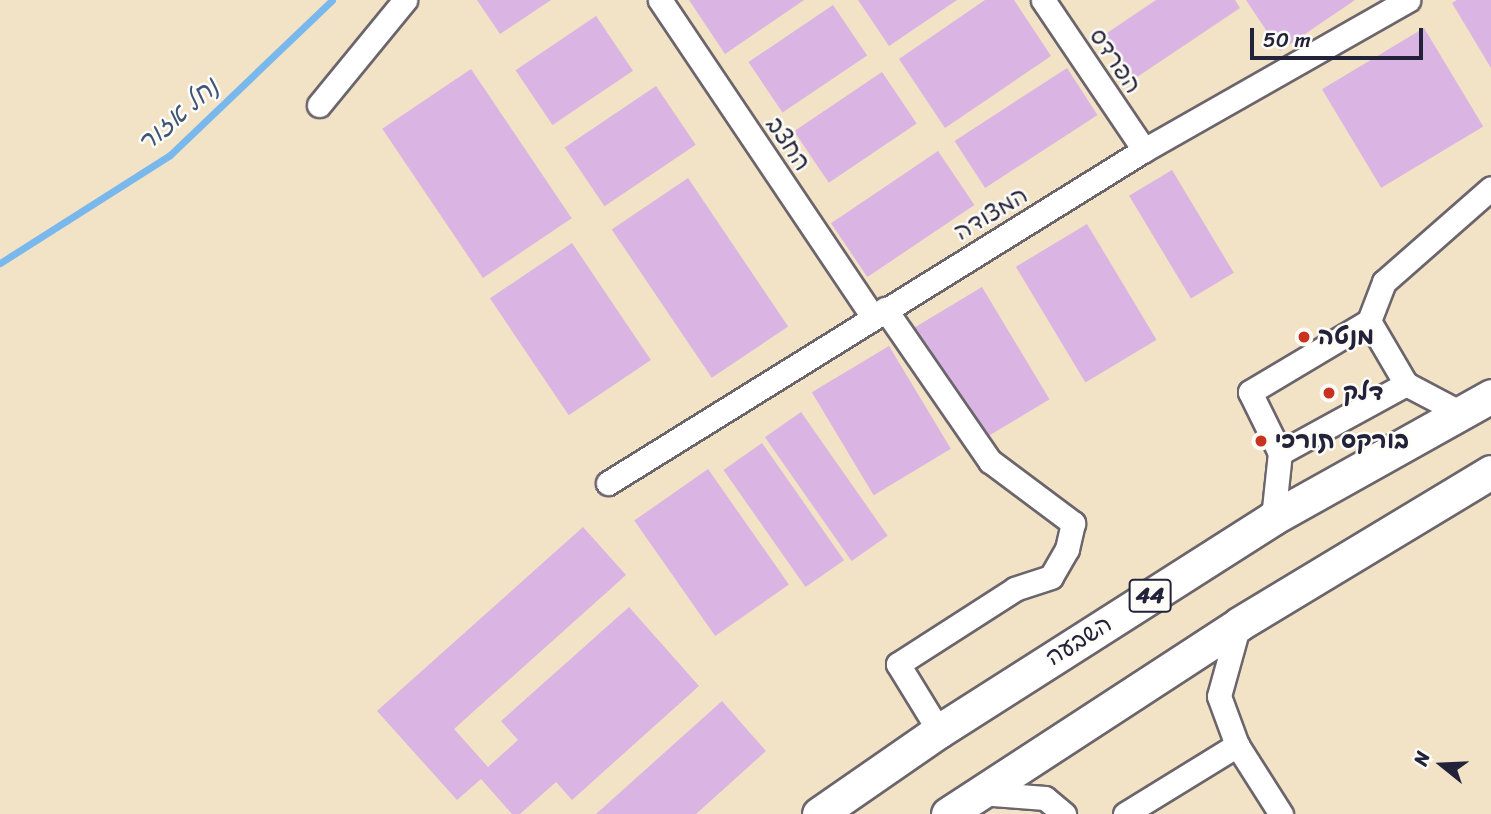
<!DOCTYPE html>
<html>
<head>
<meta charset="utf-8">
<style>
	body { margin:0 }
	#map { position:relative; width:1491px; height:814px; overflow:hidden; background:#f2e2c6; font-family:Sriracha,"Playpen Sans Hebrew",sans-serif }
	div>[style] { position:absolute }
	.stream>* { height:7px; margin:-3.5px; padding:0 3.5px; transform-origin:3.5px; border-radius:3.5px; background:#78b8ec }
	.building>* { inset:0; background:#dab4e2; transform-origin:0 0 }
	.roads { filter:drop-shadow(2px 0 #6b656c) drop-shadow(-2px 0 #6b656c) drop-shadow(0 2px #6b656c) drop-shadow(0 -2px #6b656c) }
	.minor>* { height:23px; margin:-11.5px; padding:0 11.5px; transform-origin:11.5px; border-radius:11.5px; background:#fff }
	.highway>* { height:33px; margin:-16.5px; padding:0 16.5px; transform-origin:16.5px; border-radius:16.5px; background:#fff }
	.dots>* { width:19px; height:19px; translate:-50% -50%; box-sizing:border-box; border:4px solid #fdfcf7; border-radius:50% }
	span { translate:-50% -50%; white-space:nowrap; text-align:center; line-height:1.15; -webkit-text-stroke:5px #fdfcf7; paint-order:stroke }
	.shield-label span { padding:2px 5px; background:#fdfcf7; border:2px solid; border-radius:5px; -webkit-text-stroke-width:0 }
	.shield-label { font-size:23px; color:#22223b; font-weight:700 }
	.street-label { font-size:24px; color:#22223b }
	.poi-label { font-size:24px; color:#22223b; font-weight:700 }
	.left { translate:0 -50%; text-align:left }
	.water-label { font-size:26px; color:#405679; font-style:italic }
	.north { position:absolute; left:1407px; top:730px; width:70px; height:70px; -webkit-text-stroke:5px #fdfcf7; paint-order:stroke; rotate:288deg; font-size:19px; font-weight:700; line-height:28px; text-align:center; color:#22223b }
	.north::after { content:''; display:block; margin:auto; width:24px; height:32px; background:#22223b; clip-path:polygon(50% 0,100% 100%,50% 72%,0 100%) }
	.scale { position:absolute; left:1250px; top:28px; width:173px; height:32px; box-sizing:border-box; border:4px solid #22223b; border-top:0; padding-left:9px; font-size:21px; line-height:24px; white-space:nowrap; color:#22223b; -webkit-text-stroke:5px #fdfcf7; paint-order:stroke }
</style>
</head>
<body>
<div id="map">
	<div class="stream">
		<div style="left:0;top:263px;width:201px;rotate:-32.4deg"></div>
		<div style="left:170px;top:155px;width:224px;rotate:-43.7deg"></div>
	</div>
	<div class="building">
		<div style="clip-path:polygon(477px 0,551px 0,500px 34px)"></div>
		<div style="clip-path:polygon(689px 0,804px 0,725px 54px)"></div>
		<div style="clip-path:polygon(858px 0,957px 0,889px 46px)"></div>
		<div style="clip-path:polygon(985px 0,1014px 0,1051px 56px,945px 128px,899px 59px)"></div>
		<div style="clip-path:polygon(1156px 0,1235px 0,1240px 8px,1134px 79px,1104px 35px)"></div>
		<div style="clip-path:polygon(1246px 0,1355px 0,1280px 51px)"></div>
		<div style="clip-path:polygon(1457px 0,1491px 0,1491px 68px,1452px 3px)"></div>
		<div style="left:833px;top:5px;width:61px;height:102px;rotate:56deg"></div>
		<div style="left:596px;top:16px;width:66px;height:97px;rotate:56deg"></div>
		<div style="left:1424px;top:28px;width:115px;height:119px;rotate:59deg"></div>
		<div style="left:1067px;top:68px;width:56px;height:134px;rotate:57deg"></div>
		<div style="left:471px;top:69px;width:180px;height:107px;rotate:56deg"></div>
		<div style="left:882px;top:72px;width:62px;height:106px;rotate:56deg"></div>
		<div style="left:656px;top:86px;width:71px;height:110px;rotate:56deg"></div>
		<div style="left:938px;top:151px;width:65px;height:129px;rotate:56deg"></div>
		<div style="left:1172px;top:170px;width:120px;height:50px;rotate:59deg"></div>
		<div style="left:688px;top:178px;width:179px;height:92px;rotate:56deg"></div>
		<div style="left:1087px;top:224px;width:135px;height:83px;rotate:59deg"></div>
		<div style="left:572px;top:243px;width:141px;height:99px;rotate:56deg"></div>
		<div style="left:982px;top:287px;width:131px;height:82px;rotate:59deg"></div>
		<div style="left:889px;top:346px;width:120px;height:90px;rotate:59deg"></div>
		<div style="left:801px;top:412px;width:151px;height:44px;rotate:55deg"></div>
		<div style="left:762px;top:443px;width:143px;height:47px;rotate:55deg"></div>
		<div style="left:708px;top:469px;width:141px;height:90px;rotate:55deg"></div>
		<div style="clip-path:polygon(583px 527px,626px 575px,454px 729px,488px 767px,518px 740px,501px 721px,629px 607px,699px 686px,572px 800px,556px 782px,520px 814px,512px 814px,481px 779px,457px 800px,377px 711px)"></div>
		<div style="clip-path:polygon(722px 701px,766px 751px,696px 814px,596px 814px)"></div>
	</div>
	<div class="roads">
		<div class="minor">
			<div style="left:660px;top:0;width:382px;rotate:56.1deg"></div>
			<div style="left:1043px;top:0;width:181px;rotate:56deg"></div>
			<div style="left:319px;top:105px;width:136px;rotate:-50.7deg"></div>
			<div style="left:885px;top:309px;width:185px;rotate:55.4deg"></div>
			<div style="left:990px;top:461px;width:104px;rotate:36.8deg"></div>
			<div style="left:1073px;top:523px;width:27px;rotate:103deg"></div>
			<div style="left:1067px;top:549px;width:32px;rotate:120deg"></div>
			<div style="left:1051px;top:577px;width:38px;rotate:162deg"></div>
			<div style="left:1015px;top:589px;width:139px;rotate:147.3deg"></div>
			<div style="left:898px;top:664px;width:79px;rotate:58.5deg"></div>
			<div style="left:1369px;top:321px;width:42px;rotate:-69deg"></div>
			<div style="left:1384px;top:282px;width:142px;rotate:-41.3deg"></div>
			<div style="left:1280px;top:453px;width:68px;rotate:-116.2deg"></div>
			<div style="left:1250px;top:392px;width:139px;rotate:-30.8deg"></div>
			<div style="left:1369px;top:321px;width:73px;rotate:59.6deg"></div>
			<div style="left:608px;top:483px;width:631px;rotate:-31.85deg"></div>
			<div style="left:1144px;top:150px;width:304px;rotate:-29.6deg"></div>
			<div style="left:1273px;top:518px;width:65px;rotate:-83.9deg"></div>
			<div style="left:1280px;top:453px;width:144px;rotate:-28.7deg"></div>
			<div style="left:1406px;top:384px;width:62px;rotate:27.8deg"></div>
			<div style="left:1237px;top:745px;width:82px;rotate:57.5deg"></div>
			<div style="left:980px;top:793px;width:65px;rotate:4.4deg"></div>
			<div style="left:1045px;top:798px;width:25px;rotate:40deg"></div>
			<div style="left:1125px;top:814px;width:132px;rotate:-31.6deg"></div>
			<div style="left:1237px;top:745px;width:52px;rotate:-110.2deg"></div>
			<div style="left:1219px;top:696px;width:75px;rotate:-74.5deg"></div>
		</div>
		<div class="highway">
			<div style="left:819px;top:814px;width:146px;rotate:-34.7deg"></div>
			<div style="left:939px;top:731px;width:396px;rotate:-32.5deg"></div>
			<div style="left:1273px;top:518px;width:250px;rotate:-29.2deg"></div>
			<div style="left:948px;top:814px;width:348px;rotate:-33.1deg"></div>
			<div style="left:1239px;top:624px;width:294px;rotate:-31.1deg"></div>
		</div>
	</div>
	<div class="dots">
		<div style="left:1304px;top:337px;background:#c8321e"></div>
		<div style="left:1329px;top:393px;background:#c8321e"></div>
		<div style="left:1261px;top:441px;background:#c8321e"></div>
	</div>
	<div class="shield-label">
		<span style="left:1150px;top:596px">44</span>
	</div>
	<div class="street-label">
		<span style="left:1115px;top:61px;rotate:56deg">הפרדס</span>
		<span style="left:788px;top:144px;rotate:56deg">החצב</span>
		<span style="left:991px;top:214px;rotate:-31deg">המצודה</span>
		<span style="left:1079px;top:641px;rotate:-32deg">השבעה</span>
	</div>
	<div class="poi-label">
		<span class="left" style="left:1318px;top:337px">מנטה</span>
		<span class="left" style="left:1343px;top:393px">דלק</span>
		<span class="left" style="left:1275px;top:441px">בורקס תורכי</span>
	</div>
	<div class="water-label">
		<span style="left:178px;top:115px;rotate:-41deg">נחל אזור</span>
	</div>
	<div class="north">N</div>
	<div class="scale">50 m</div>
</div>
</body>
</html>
